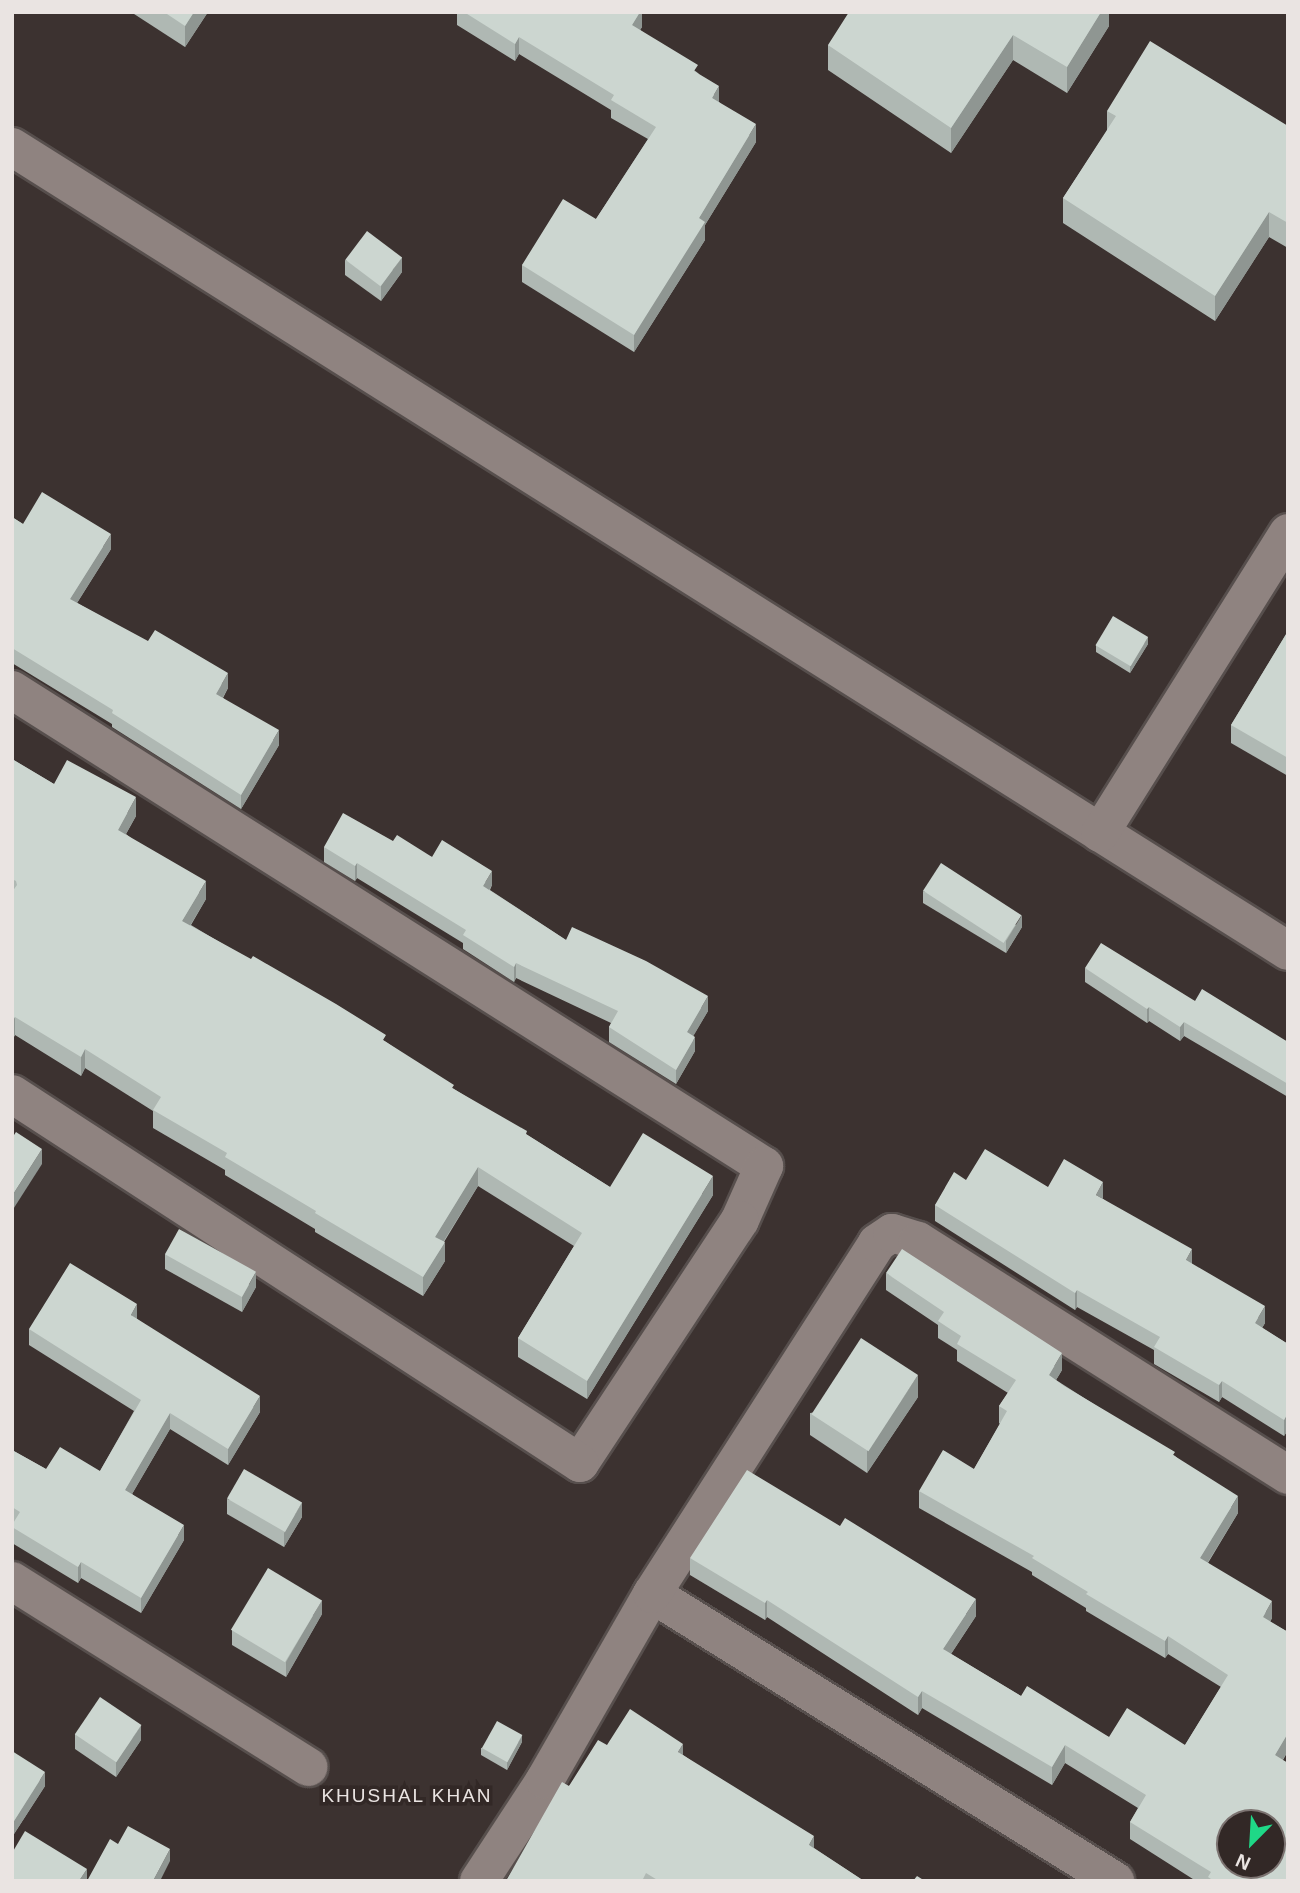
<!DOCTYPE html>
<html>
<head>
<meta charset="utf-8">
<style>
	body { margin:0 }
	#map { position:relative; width:1300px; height:1893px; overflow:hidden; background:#3c3230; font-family:Helvetica,sans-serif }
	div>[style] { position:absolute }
	.roads { filter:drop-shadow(2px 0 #574f4d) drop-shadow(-2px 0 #574f4d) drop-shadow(0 2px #574f4d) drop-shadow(0 -2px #574f4d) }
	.minor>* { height:38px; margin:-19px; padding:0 19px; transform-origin:19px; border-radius:19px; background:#8f8380 }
	.wall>* { inset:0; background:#afb8b3 }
	.shaded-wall>* { inset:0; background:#8f9692 }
	.building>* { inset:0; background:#ccd6d0; transform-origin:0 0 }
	span { translate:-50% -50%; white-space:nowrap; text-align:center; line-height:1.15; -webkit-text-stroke:7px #322826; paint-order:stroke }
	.neighbourhood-label { font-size:19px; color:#eae4e2; letter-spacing:2px }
	.frame { position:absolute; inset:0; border:14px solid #eae4e2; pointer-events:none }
	.north { position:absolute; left:1216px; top:1809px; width:70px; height:70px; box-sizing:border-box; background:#322826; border:2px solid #7c7371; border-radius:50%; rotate:204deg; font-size:19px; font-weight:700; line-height:28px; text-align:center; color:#eae4e2 }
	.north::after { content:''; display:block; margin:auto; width:24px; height:32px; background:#1fd887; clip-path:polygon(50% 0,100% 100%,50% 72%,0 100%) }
</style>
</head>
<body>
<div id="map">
	<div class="roads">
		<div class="minor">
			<div style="left:12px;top:147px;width:1508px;rotate:32.21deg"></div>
			<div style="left:12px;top:690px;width:890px;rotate:32.33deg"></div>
			<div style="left:764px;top:1166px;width:59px;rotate:114deg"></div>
			<div style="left:740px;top:1220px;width:291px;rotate:123.4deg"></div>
			<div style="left:580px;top:1463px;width:677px;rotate:-146.99deg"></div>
			<div style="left:1100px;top:833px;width:354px;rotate:-57.9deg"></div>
			<div style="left:12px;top:1581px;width:350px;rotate:32.1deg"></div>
			<div style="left:652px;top:1594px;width:545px;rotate:31.79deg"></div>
			<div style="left:479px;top:1881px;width:121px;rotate:-56.8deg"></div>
			<div style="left:545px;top:1780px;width:215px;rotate:-60.1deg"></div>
			<div style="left:652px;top:1594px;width:417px;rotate:-57.3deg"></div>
			<div style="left:877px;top:1243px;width:18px;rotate:-34deg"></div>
			<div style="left:892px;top:1233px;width:27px;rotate:17deg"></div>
			<div style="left:918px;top:1241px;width:438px;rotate:32.3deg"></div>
		</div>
	</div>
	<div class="wall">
		<div style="clip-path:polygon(131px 12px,208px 12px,185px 47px)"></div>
		<div style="clip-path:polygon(457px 12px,642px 12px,642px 27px,640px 30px,698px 73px,719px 102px,756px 142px,705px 225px,705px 240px,634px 352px,522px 282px,522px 265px,596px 219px,648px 139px,611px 118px,611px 110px,519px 54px,515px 61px,457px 25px)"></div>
		<div style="clip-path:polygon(1109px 12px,1109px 26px,1067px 93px,1013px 60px,951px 153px,828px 70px,828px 45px)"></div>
		<div style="clip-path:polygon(1107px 111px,1288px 126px,1288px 248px,1269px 237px,1215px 321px,1063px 223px,1063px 198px,1107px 131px)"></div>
		<div style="clip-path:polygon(345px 260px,402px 272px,381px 301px,345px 275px)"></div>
		<div style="clip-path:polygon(12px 517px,23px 524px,111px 549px,77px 603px,228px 688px,223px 698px,279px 745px,241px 809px,112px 727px,112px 724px,12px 663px)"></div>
		<div style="clip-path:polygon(1288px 631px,1288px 776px,1231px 743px,1231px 725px)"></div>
		<div style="clip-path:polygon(1148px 644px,1130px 673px,1096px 652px,1096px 645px)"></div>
		<div style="clip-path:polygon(12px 759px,54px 784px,136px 816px,126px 834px,206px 899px,191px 925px,386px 1042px,454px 1089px,610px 1187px,713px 1195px,587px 1399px,518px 1357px,518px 1338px,574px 1246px,478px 1186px,444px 1242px,445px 1261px,423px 1296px,315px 1232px,315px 1229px,225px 1175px,225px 1170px,153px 1128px,153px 1111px,85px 1068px,81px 1076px,15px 1035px,12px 1039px)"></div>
		<div style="clip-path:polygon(393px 841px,432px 857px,492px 885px,490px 890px,566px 940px,708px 1011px,693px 1036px,695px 1051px,676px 1084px,609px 1042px,609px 1027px,611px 1023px,516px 978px,514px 982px,463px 949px,463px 943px,357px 878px,355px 881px,324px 862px,324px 847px)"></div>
		<div style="clip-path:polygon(923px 891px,1022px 927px,1006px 953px,923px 903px)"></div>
		<div style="clip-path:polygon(1085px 968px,1195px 1001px,1288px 1042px,1288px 1097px,1184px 1036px,1180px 1041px,1149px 1021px,1147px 1023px,1085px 982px)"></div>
		<div style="clip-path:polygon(966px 1180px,1048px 1187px,1103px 1199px,1192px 1264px,1265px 1323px,1262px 1328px,1288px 1344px,1288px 1430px,1284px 1436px,1222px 1397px,1219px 1402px,1154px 1364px,1154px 1350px,1077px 1307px,1075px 1310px,935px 1221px,935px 1205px)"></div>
		<div style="clip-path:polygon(165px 1254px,256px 1287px,242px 1312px,165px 1269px)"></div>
		<div style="clip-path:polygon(886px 1273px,1062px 1370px,1056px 1380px,1175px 1456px,1238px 1513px,1208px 1563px,1272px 1618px,1270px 1622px,1288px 1632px,1288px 1751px,1283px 1760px,1288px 1881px,1196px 1881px,1130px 1839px,1130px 1822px,1138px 1808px,1065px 1763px,1052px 1785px,922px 1708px,918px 1715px,767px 1617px,765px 1620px,690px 1575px,690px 1558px,976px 1616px,951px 1654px,1021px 1696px,1109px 1737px,1185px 1745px,1221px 1687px,1168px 1654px,1165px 1658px,1086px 1611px,1086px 1608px,1032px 1575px,1032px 1572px,919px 1508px,919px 1491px,974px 1469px,1000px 1424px,999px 1423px,999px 1406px,1008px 1393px,957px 1361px,957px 1350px,938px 1338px,938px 1325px,886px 1290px)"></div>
		<div style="clip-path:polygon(137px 1319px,260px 1412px,228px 1465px,170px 1429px,132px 1494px,184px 1540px,141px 1613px,81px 1578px,78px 1583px,12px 1543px,13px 1523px,12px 1523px,12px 1450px,46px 1469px,100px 1471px,134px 1411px,29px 1345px,29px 1329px)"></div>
		<div style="clip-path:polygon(918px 1397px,867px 1473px,810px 1435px,810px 1413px)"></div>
		<div style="clip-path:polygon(227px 1499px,302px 1517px,284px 1547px,227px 1514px)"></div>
		<div style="clip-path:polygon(322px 1614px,286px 1677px,232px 1645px,232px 1630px)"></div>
		<div style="clip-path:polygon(75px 1734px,141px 1740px,116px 1777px,75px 1749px)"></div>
		<div style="clip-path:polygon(522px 1742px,507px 1770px,481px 1755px,481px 1748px)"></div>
		<div style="clip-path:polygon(607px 1745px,683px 1755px,814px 1848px,864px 1881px,506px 1881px,569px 1786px)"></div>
		<div style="clip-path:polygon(12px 1751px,45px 1786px,14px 1834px,12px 1833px)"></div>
	</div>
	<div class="shaded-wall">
		<div style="clip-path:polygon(194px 12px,208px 12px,185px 47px,185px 26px)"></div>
		<div style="clip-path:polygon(640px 12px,642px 12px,642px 27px,632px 43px,632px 25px)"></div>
		<div style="clip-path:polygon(1101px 12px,1109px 12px,1109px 26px,1067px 93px,1067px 67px)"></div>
		<div style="clip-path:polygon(1013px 35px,1013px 60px,951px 153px,951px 128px)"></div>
		<div style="clip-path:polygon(519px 37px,519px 54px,515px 61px,515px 44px)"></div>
		<div style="clip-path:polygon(719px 86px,719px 103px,712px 98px)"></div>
		<div style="clip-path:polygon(756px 124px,756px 142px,705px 225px,705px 240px,634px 352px,634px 335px,699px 218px)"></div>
		<div style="clip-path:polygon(1269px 212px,1269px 237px,1215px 321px,1215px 296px)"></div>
		<div style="clip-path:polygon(402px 257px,402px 272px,381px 301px,381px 286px)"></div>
		<div style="clip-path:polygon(111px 534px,111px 549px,70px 614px,70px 599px)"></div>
		<div style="clip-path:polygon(1148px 637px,1148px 644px,1130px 673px,1130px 666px)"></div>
		<div style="clip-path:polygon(228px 673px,228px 688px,216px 709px,216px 694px)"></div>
		<div style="clip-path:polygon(279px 730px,279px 745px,241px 809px,241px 795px)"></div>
		<div style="clip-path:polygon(136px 797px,136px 816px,118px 848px,118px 830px)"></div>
		<div style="clip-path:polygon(357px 863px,357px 878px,355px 881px,355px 866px)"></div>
		<div style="clip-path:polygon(492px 871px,492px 885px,483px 900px,483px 886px)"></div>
		<div style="clip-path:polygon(206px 881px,206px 899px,182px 939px,182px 921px)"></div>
		<div style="clip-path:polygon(1022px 915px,1022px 927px,1006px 953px,1006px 941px)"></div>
		<div style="clip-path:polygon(516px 963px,516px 978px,514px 982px,514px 967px)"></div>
		<div style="clip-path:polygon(708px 996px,708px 1011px,687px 1047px,687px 1032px)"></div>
		<div style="clip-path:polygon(1149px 1007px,1149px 1021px,1147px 1023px,1147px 1009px)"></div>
		<div style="clip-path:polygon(15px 1017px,15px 1035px,13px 1039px,13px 1021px)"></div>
		<div style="clip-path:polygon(1184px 1022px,1184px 1036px,1180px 1041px,1180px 1027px)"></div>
		<div style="clip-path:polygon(695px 1037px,695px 1051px,676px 1084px,676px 1070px)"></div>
		<div style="clip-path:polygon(85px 1049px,85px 1068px,81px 1076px,81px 1057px)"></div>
		<div style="clip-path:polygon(42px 1149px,42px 1164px,12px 1211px,12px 1196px)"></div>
		<div style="clip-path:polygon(478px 1167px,478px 1186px,435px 1255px,435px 1237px)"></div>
		<div style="clip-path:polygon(713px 1176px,713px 1195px,587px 1399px,587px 1381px)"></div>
		<div style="clip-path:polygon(1103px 1182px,1103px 1199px,1096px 1195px)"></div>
		<div style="clip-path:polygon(445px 1242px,445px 1261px,423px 1296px,423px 1277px)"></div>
		<div style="clip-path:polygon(1192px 1249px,1192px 1266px,1186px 1260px)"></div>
		<div style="clip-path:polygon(256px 1272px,256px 1287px,242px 1312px,242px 1297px)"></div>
		<div style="clip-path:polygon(1077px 1290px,1077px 1307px,1075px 1310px,1075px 1293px)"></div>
		<div style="clip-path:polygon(137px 1304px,137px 1320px,131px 1315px)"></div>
		<div style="clip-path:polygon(1265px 1306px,1265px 1323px,1255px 1340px,1255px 1323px)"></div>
		<div style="clip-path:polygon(1062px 1353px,1062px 1370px,1049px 1392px,1049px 1375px)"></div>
		<div style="clip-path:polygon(918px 1375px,918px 1397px,867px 1473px,867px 1451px)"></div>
		<div style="clip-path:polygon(1222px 1381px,1222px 1397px,1219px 1402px,1219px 1385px)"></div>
		<div style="clip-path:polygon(260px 1396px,260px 1412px,228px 1465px,228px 1449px)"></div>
		<div style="clip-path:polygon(170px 1413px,170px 1429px,125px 1506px,125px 1490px)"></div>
		<div style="clip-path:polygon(1288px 1413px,1288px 1430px,1284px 1436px,1284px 1420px)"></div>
		<div style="clip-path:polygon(1238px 1496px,1238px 1513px,1200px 1575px,1200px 1558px)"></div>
		<div style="clip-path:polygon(302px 1502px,302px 1517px,284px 1547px,284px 1533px)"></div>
		<div style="clip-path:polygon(184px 1525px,184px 1540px,141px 1613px,141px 1598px)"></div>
		<div style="clip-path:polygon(81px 1562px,81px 1578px,78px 1583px,78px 1567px)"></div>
		<div style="clip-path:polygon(976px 1599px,976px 1616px,943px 1666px,943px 1649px)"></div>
		<div style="clip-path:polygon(322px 1600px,322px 1614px,286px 1677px,286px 1662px)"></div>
		<div style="clip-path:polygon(767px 1600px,767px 1617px,765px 1620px,765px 1603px)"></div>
		<div style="clip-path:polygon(1272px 1601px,1272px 1618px,1263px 1635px,1263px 1617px)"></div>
		<div style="clip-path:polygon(1168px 1636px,1168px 1654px,1165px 1658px,1165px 1641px)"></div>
		<div style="clip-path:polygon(922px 1691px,922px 1708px,918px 1715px,918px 1697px)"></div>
		<div style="clip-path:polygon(141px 1725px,141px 1740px,116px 1777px,116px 1762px)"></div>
		<div style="clip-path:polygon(1288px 1733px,1288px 1751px,1275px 1772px,1275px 1755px)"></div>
		<div style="clip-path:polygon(522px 1735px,522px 1742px,507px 1770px,507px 1762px)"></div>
		<div style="clip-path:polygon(683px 1744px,683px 1760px,678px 1752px)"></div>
		<div style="clip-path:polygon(1065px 1745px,1065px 1763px,1052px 1785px,1052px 1767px)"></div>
		<div style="clip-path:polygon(45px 1772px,45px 1786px,14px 1834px,14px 1821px)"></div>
		<div style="clip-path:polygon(814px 1836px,814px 1852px,809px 1845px)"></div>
		<div style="clip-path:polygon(170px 1849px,170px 1861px,160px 1881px,153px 1881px)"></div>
		<div style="clip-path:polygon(87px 1869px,87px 1881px,79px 1881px)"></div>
	</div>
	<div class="building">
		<div style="clip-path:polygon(164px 12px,194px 12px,185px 26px)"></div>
		<div style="clip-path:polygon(464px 12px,640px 12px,632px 25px,698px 65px,694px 71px,719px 86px,712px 98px,756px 124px,699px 218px,705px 222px,634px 335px,522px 265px,563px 199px,596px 219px,656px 127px,611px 100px,614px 95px,519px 37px,515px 44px)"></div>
		<div style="clip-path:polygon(849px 12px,1101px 12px,1067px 67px,1013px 35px,951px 128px,828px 45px)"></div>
		<div style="clip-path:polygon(1150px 41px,1288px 126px,1288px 223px,1269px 212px,1215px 296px,1063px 198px,1116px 116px,1107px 111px)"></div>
		<div style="left:367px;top:231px;width:44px;height:36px;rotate:37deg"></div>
		<div style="clip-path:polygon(42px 492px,111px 534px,70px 599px,148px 641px,155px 630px,228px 673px,216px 694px,279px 730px,241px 795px,112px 713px,113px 710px,12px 648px,12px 517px,23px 524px)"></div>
		<div style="left:1113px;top:616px;width:41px;height:34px;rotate:31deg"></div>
		<div style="clip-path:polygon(1288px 631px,1288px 758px,1231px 725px)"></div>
		<div style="clip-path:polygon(12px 759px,54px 784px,67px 760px,136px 797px,118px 830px,206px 881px,182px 921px,251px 959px,253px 956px,336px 1004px,386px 1035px,383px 1040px,454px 1085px,452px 1088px,527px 1131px,526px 1134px,610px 1187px,643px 1133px,713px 1176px,587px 1381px,518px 1338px,582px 1233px,478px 1167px,435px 1237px,445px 1242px,423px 1277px,315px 1213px,316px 1211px,225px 1157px,227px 1153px,153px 1110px,161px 1097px,85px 1049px,81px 1057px,15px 1017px,12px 1020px,12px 892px,17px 885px,16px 881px,12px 879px)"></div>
		<div style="clip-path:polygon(343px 813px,393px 841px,397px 835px,432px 857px,442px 840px,492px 871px,483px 886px,566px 940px,572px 927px,646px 961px,708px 996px,687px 1032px,695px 1037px,676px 1070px,609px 1027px,618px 1011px,516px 963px,514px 967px,463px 935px,466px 930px,357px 863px,355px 866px,324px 847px)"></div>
		<div style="left:941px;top:863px;width:96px;height:33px;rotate:33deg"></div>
		<div style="clip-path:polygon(1101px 943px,1195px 1001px,1202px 989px,1288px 1042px,1288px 1084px,1184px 1022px,1180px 1027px,1149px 1007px,1147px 1009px,1085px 968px)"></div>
		<div style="clip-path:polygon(16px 1132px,42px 1149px,12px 1196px,12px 1138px)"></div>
		<div style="clip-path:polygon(985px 1149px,1048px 1187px,1064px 1159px,1103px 1182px,1096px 1195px,1192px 1249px,1186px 1260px,1265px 1306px,1255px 1323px,1288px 1344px,1288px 1413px,1284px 1420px,1222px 1381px,1219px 1385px,1154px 1347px,1160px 1337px,1077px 1290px,1075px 1293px,935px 1205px,954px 1172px,966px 1180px)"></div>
		<div style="left:179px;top:1229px;width:88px;height:29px;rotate:29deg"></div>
		<div style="clip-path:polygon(evenodd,902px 1249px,1062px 1353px,1049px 1375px,1064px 1386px,1175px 1452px,1173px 1455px,1238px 1496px,1200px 1558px,1272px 1601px,1263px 1617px,1288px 1632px,1288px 1733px,1275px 1755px,1288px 1763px,1288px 1881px,1214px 1881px,1208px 1877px,1211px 1872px,1130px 1822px,1146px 1795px,1065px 1745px,1052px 1767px,922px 1691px,918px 1697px,767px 1600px,765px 1603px,690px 1558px,747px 1470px,840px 1526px,845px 1518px,976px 1599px,943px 1649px,1021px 1696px,1027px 1686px,1109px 1737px,1127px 1708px,1185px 1745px,1228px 1675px,1168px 1636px,1165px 1641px,1086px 1594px,1088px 1592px,1032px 1558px,1034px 1556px,919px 1491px,943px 1450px,974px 1469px,1007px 1411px,999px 1406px,1016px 1380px,957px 1344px,961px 1336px,938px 1321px,944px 1312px,886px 1273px,902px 1249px,1230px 1823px,1272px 1823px,1272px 1865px,1230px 1865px,1230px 1823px)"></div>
		<div style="clip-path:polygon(70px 1263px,137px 1304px,131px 1315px,260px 1396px,228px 1449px,170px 1413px,125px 1490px,184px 1525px,141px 1598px,81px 1562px,78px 1567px,12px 1527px,12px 1525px,20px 1512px,12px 1507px,12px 1450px,46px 1469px,60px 1447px,100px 1471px,141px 1400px,29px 1329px)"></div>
		<div style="left:861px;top:1338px;width:68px;height:91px;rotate:33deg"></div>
		<div style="left:244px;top:1469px;width:67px;height:34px;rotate:30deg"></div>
		<div style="left:268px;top:1568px;width:63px;height:72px;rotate:31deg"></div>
		<div style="left:100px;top:1697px;width:50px;height:45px;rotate:34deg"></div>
		<div style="clip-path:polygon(630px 1709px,683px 1744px,678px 1752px,814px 1836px,809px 1845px,864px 1881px,659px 1881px,646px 1873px,642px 1881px,506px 1881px,562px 1782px,569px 1786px,598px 1740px,607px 1745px)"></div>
		<div style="left:497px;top:1721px;width:29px;height:31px;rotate:29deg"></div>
		<div style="clip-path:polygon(12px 1751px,45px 1772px,14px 1821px,12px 1820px)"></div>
		<div style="clip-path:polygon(128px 1826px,170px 1849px,153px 1881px,87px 1881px,110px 1839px,118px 1844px)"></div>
		<div style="clip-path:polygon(25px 1831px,87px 1869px,79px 1881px,12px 1881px,12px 1853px)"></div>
		<div style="clip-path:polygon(917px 1876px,925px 1881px,913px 1881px)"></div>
	</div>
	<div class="neighbourhood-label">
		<span style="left:407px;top:1796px">KHUSHAL KHAN</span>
	</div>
	<div class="frame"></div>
	<div class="north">N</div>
</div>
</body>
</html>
